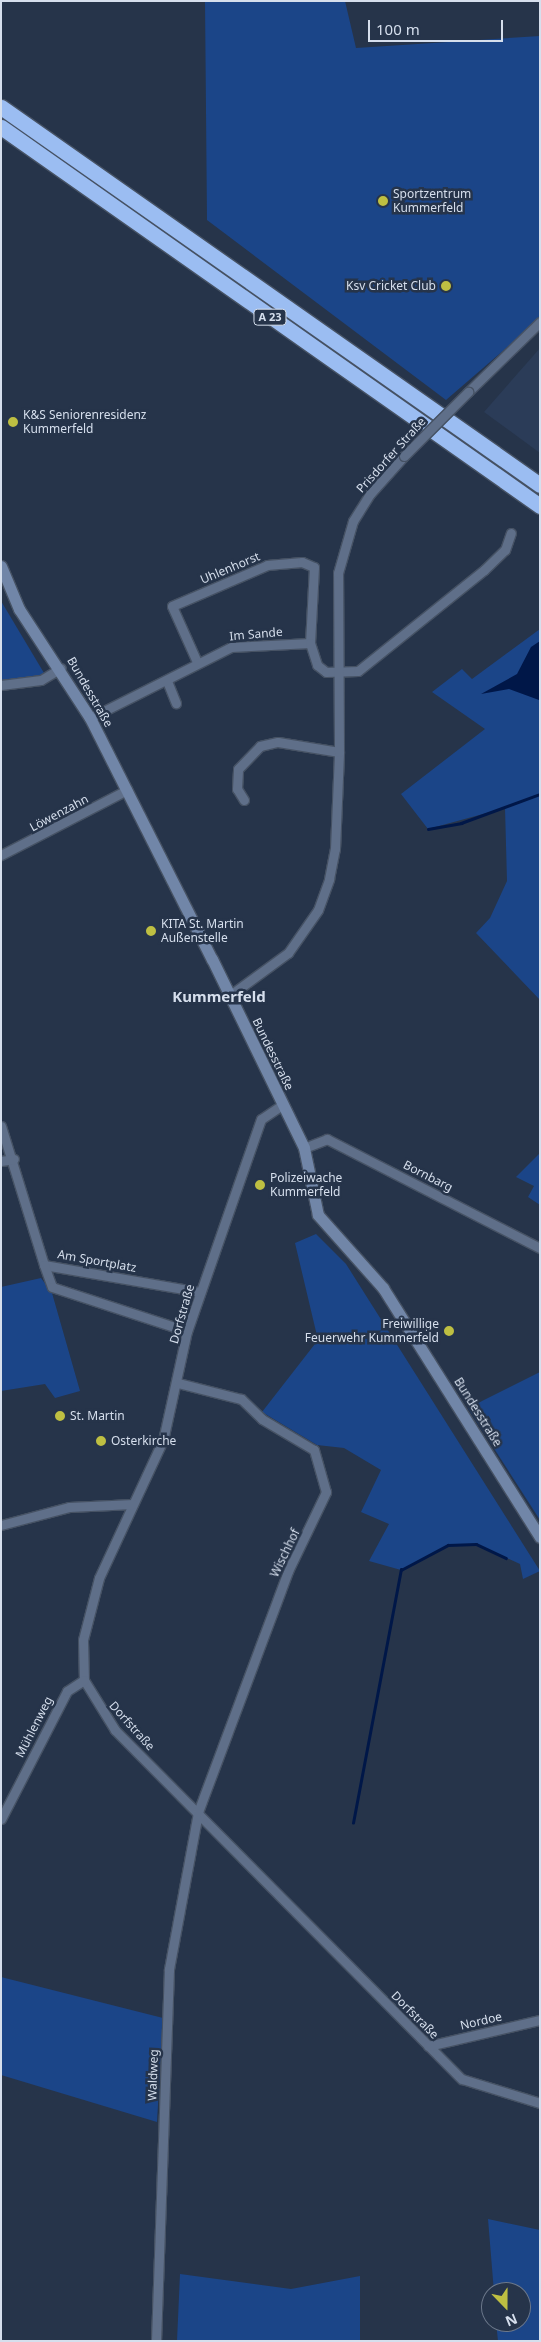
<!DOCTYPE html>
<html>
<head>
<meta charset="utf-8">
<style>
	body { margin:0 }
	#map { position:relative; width:541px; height:2342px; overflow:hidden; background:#26344a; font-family:"Noto Sans",sans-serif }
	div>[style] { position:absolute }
	.built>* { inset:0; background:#2b3c58 }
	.green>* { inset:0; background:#1b4588 }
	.water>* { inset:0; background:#001748 }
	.stream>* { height:2.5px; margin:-1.25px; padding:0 1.25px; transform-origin:1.25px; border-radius:1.25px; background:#001748 }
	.roads { filter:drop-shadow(1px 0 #465264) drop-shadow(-1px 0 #465264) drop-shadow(0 1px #465264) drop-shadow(0 -1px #465264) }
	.street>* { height:9px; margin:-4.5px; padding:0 4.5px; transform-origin:4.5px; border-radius:4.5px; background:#5f6f89 }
	.secondary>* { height:11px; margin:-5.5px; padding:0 5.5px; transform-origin:5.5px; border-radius:5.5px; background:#7186a8 }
	.highway>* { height:15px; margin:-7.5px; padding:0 7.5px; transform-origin:7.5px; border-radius:7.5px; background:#9bbdf2 }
	.bridges { filter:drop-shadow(1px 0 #465264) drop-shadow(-1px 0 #465264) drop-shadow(0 1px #465264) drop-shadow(0 -1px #465264) }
	.street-bridge>* { height:9px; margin:-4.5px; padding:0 4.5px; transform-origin:4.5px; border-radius:4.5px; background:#5f6f89 }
	.dots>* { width:14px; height:14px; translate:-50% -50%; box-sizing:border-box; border:2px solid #26344a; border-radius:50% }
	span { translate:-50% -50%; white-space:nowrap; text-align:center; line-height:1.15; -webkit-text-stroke:5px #26344a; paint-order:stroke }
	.shield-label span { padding:1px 4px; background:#26344a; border:1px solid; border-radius:4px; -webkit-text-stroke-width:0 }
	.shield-label { font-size:11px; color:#d6dfed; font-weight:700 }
	.poi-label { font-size:12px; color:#d6dfed }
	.left { translate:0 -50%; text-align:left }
	.right { translate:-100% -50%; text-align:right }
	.street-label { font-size:12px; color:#d6dfed }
	.quarter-label { font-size:15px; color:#d6dfed; font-weight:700 }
	.frame { position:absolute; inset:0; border:2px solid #d6dfed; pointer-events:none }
	.north { position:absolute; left:481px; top:2282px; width:50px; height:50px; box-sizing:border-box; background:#26344a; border:1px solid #6c788b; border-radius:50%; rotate:158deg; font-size:14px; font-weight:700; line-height:20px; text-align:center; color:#d6dfed }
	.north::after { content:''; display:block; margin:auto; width:18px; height:22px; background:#bebf42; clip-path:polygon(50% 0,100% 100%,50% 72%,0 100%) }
	.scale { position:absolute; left:368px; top:20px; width:135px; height:22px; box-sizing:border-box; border:2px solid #d6dfed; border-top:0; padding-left:6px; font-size:15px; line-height:18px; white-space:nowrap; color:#d6dfed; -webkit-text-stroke:4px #26344a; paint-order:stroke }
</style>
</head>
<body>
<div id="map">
	<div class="built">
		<div style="clip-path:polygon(540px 348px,540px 453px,484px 412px)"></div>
	</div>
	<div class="green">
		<div style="clip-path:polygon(205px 1px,345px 1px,356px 48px,540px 36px,540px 319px,446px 400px,207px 220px)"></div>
		<div style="clip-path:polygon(1px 601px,44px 673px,40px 675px,1px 681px)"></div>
		<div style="clip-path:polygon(540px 629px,540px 1000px,476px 933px,490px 918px,507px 881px,505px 808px,428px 829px,401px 794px,485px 729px,432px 692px,462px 669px,472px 679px)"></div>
		<div style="clip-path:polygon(540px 1153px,540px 1205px,528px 1197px,534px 1186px,516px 1177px)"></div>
		<div style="clip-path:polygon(316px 1234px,346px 1264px,540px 1571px,523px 1579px,520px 1564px,476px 1544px,448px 1545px,401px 1570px,369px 1561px,389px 1524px,361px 1512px,381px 1470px,344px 1448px,317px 1445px,262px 1412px,318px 1340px,295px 1243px)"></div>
		<div style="clip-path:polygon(41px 1278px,52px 1293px,80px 1391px,55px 1398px,45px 1384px,1px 1391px,1px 1287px)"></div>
		<div style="clip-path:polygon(540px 1372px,540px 1520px,468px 1408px)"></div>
		<div style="clip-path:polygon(1px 1977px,163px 2018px,157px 2122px,1px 2075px)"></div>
		<div style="clip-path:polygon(488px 2219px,540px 2230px,540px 2341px,498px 2341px,496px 2322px,521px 2322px,521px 2292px,494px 2292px)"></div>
		<div style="clip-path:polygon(180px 2274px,291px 2289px,360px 2276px,360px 2341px,177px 2341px)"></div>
	</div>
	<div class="water">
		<div style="clip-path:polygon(540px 641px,539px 700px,509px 689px,481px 694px,517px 674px,531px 647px)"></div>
	</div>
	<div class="stream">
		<div style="left:428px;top:829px;width:34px;rotate:-10deg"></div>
		<div style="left:461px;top:823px;width:84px;rotate:-20.2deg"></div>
		<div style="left:353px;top:1823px;width:258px;rotate:-79.3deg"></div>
		<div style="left:401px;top:1570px;width:53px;rotate:-28deg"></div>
		<div style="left:448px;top:1545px;width:28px;rotate:-2deg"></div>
		<div style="left:476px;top:1544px;width:33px;rotate:25deg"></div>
	</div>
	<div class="roads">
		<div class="street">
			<div style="left:468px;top:392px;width:100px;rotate:-44.2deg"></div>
			<div style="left:197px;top:662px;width:61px;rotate:-114.1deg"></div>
			<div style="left:172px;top:606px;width:103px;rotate:-23.3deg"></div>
			<div style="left:267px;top:565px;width:35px;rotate:-5deg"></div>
			<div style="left:302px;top:562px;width:13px;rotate:23deg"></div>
			<div style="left:314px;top:567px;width:76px;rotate:93deg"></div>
			<div style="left:167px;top:681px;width:24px;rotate:68deg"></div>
			<div style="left:1px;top:685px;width:40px;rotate:-7.1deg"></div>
			<div style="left:41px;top:680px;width:23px;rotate:-31deg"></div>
			<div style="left:90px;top:718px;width:158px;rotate:-26.7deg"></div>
			<div style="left:231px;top:647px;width:79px;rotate:-2.9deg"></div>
			<div style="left:310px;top:643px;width:23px;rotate:72deg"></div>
			<div style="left:317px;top:665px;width:11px;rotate:38deg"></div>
			<div style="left:326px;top:672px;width:32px;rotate:-2deg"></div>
			<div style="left:358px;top:671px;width:161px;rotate:-38.7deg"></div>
			<div style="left:484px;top:570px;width:29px;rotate:-44deg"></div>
			<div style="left:505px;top:550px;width:18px;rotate:-71deg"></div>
			<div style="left:244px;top:800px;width:13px;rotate:-122deg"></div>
			<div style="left:237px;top:789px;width:20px;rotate:-87deg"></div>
			<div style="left:238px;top:769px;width:32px;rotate:-46deg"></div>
			<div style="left:260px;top:746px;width:18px;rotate:-13deg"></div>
			<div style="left:278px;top:742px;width:62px;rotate:9.3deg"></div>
			<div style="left:1px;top:855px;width:142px;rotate:-27.3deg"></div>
			<div style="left:229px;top:996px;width:73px;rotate:-36.1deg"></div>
			<div style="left:288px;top:953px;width:52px;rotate:-55.1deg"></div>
			<div style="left:318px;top:910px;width:33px;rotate:-70deg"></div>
			<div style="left:329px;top:879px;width:31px;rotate:-79deg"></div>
			<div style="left:335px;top:849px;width:97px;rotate:-87.6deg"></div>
			<div style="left:339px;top:752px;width:179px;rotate:-90.3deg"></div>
			<div style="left:338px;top:573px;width:54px;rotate:-73.9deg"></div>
			<div style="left:353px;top:521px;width:32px;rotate:-58deg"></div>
			<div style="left:370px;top:494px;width:51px;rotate:-48.2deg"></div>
			<div style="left:282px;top:1105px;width:25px;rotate:146deg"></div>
			<div style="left:261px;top:1119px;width:225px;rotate:109.2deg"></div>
			<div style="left:187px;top:1331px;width:112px;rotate:102.4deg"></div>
			<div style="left:163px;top:1440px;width:152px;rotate:114.9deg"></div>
			<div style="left:99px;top:1578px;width:64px;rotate:104.5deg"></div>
			<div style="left:83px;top:1640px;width:40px;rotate:88.6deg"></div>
			<div style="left:84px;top:1680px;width:59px;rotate:58.2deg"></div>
			<div style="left:115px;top:1730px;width:492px;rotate:45.2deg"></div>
			<div style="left:462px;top:2079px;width:82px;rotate:17.1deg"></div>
			<div style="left:1px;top:1126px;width:145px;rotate:72.8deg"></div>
			<div style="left:44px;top:1265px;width:158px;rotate:9.8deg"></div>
			<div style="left:304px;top:1148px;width:25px;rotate:-21deg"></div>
			<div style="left:327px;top:1139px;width:239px;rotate:27.1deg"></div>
			<div style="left:1px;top:1161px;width:13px;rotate:-9deg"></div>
			<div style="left:44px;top:1265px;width:23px;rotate:70deg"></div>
			<div style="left:52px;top:1287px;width:142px;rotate:18.1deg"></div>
			<div style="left:1px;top:1525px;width:70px;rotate:-14.8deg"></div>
			<div style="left:69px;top:1507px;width:64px;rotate:-2.7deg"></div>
			<div style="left:1px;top:1819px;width:144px;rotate:-62.7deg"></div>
			<div style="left:67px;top:1691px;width:20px;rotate:-33deg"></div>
			<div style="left:428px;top:2046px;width:115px;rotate:-13.1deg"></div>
			<div style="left:156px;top:2341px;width:372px;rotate:-88deg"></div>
			<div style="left:169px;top:1969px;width:160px;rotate:-79.5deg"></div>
			<div style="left:198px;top:1812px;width:257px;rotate:-69.5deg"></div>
			<div style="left:288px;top:1571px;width:88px;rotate:-64.3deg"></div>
			<div style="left:326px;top:1492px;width:44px;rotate:-105.9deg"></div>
			<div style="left:314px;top:1450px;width:61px;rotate:-149.2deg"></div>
			<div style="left:262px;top:1419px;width:29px;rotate:-136deg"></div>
			<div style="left:241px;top:1399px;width:65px;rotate:-165.7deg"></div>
		</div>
		<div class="secondary">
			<div style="left:1px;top:566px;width:47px;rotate:67.3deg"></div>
			<div style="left:19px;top:609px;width:130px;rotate:56.9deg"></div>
			<div style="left:90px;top:718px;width:270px;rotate:63.2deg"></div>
			<div style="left:212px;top:959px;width:210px;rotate:64deg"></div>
			<div style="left:304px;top:1148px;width:68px;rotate:78.2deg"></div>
			<div style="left:318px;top:1215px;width:98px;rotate:48.3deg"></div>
			<div style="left:383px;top:1288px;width:294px;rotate:57.8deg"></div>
		</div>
		<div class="highway">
			<div style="left:1px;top:107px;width:658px;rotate:35.04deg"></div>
			<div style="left:1px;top:127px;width:659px;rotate:35.11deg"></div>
		</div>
	</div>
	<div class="bridges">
		<div class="street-bridge">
			<div style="left:404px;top:456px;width:91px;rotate:-45deg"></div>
		</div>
	</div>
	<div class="dots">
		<div style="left:383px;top:201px;background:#bebf42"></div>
		<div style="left:446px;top:286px;background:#bebf42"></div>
		<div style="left:13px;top:422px;background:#bebf42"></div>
		<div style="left:151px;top:931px;background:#bebf42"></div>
		<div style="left:260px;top:1185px;background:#bebf42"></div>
		<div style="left:449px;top:1331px;background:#bebf42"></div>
		<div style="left:60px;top:1416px;background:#bebf42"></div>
		<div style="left:101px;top:1441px;background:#bebf42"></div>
	</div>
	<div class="shield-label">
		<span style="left:270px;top:317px">A 23</span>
	</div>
	<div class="poi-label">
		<span class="left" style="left:393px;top:201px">Sportzentrum<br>Kummerfeld</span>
		<span class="right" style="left:436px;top:286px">Ksv Cricket Club</span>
		<span class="left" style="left:23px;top:422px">K&amp;S Seniorenresidenz<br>Kummerfeld</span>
		<span class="left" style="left:161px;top:931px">KITA St. Martin<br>Außenstelle</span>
		<span class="left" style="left:270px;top:1185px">Polizeiwache<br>Kummerfeld</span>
		<span class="right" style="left:439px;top:1331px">Freiwillige<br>Feuerwehr Kummerfeld</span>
		<span class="left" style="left:70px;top:1416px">St. Martin</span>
		<span class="left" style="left:111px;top:1441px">Osterkirche</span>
	</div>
	<div class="street-label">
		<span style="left:391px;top:455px;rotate:-48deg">Prisdorfer Straße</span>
		<span style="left:230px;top:568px;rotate:-23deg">Uhlenhorst</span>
		<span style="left:256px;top:634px;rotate:-5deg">Im Sande</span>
		<span style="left:90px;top:692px;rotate:60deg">Bundesstraße</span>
		<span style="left:59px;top:813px;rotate:-28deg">Löwenzahn</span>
		<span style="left:273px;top:1054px;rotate:64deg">Bundesstraße</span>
		<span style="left:428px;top:1176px;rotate:27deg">Bornbarg</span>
		<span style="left:97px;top:1261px;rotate:10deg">Am Sportplatz</span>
		<span style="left:182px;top:1314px;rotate:-74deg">Dorfstraße</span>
		<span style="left:478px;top:1412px;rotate:58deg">Bundesstraße</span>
		<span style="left:285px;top:1553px;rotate:-64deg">Wischhof</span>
		<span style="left:132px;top:1726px;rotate:48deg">Dorfstraße</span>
		<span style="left:34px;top:1727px;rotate:-63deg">Mühlenweg</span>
		<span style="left:415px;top:2015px;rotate:45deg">Dorfstraße</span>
		<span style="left:481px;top:2021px;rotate:-13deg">Nordoe</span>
		<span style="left:153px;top:2075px;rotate:-88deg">Waldweg</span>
	</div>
	<div class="quarter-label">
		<span style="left:219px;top:997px">Kummerfeld</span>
	</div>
	<div class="frame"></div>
	<div class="north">N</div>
	<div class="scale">100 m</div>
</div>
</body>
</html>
